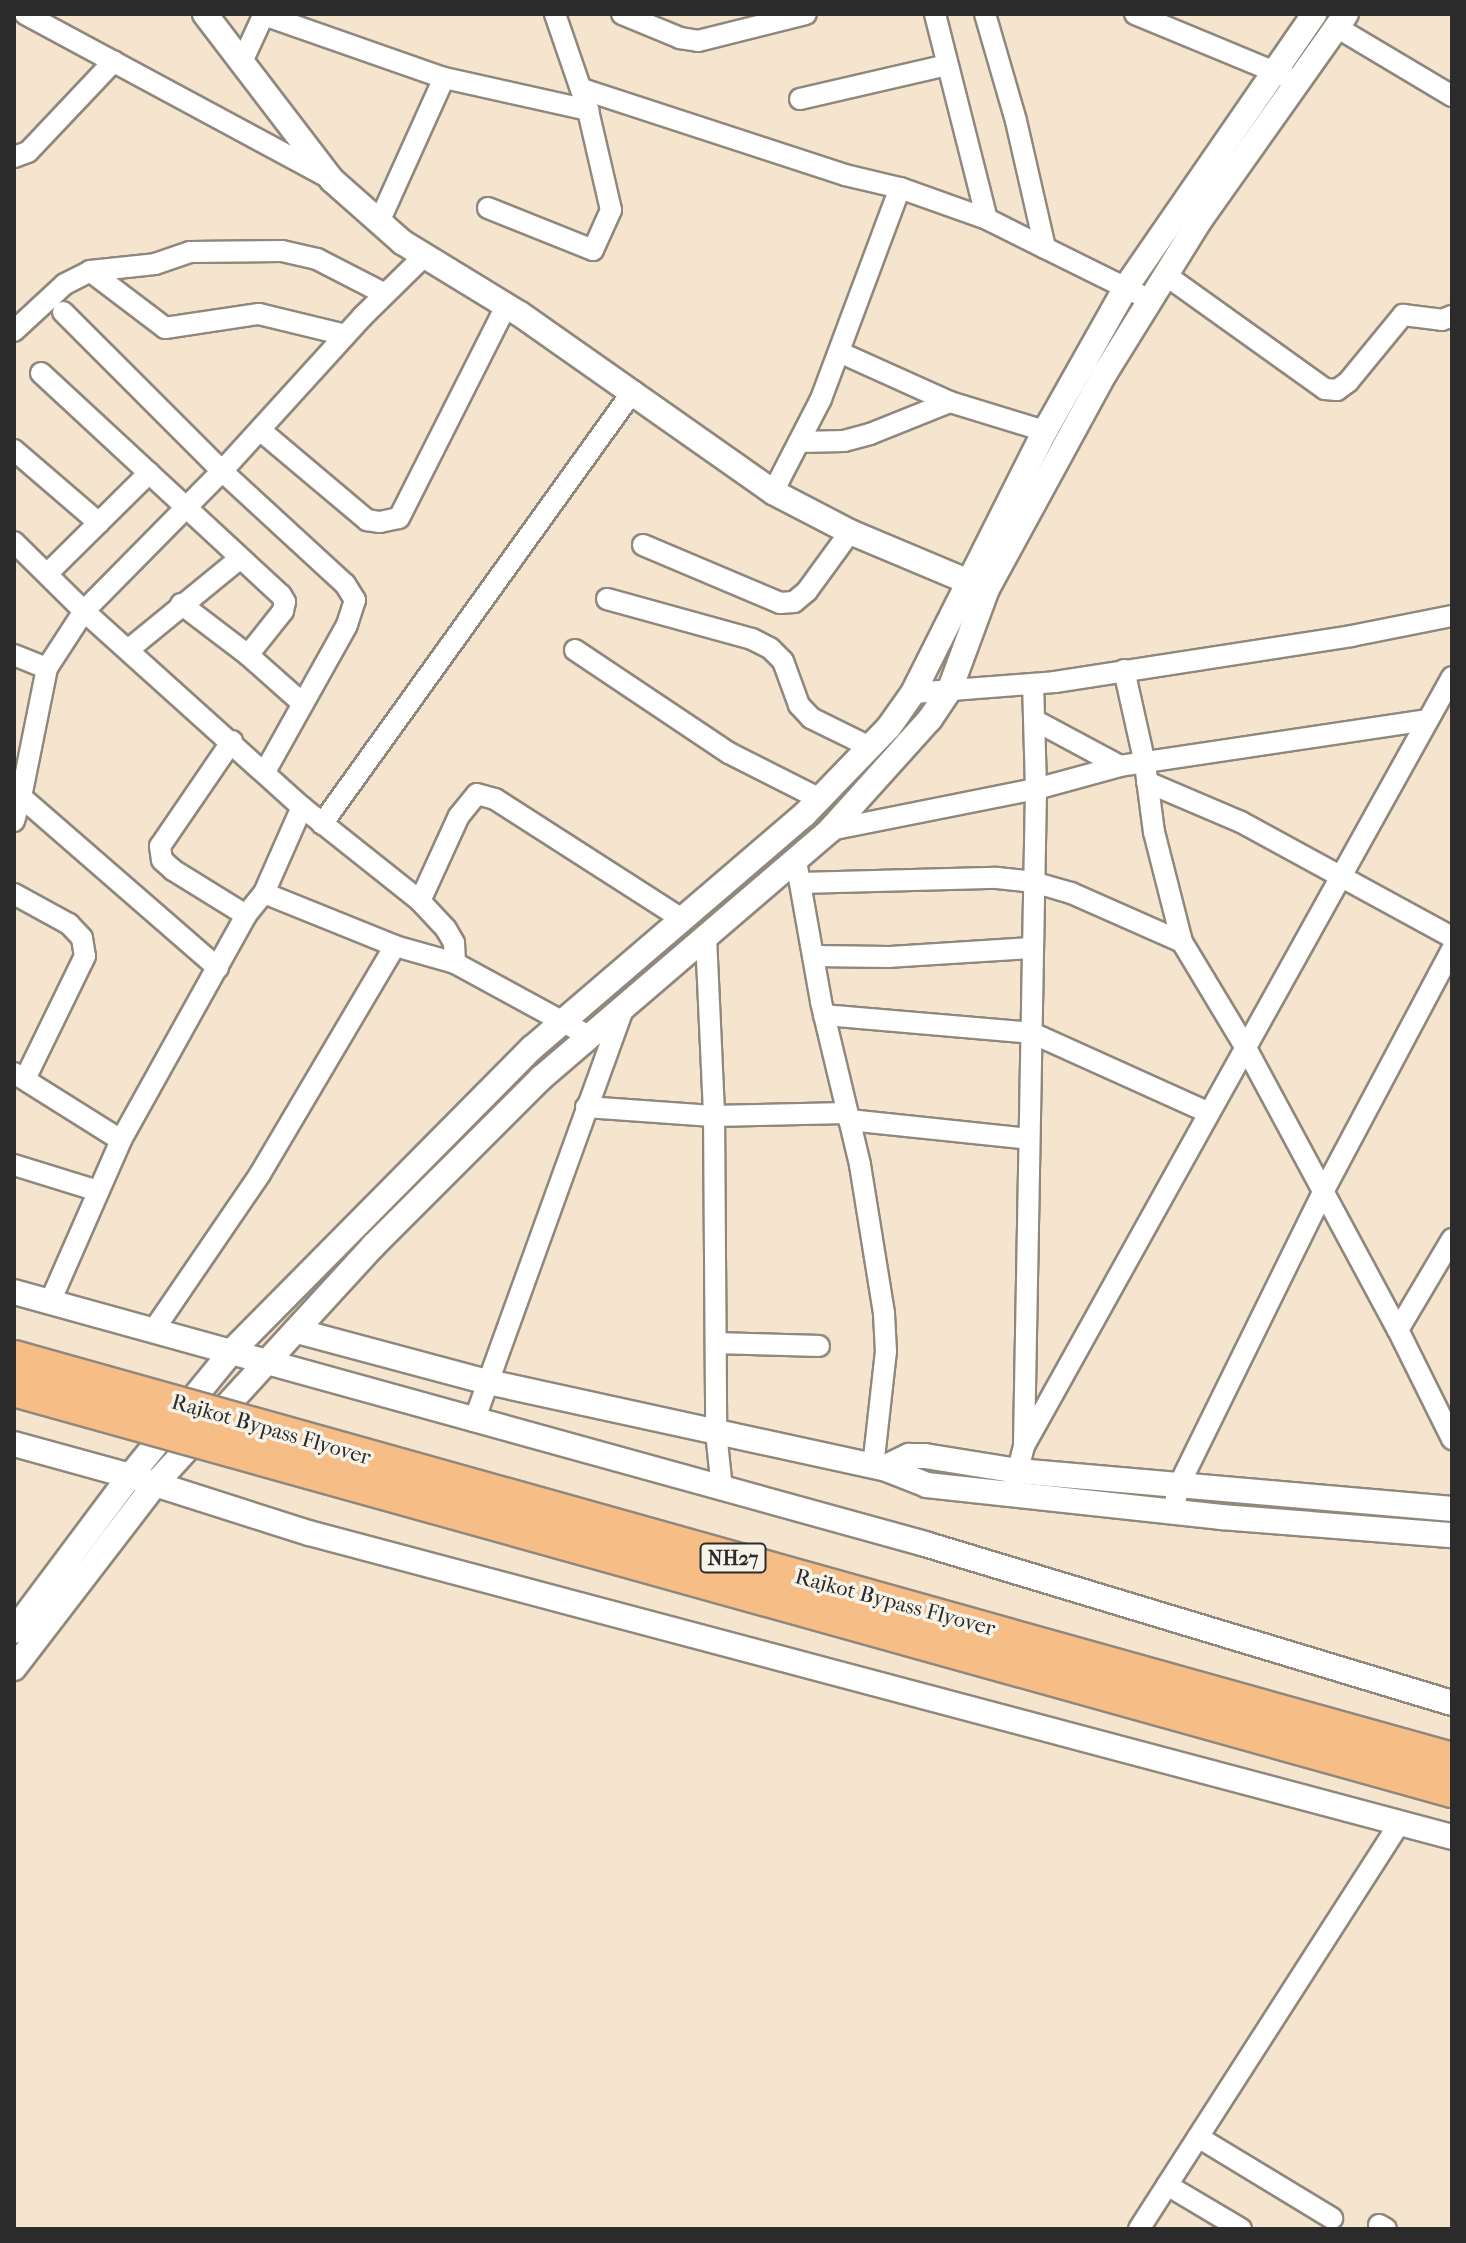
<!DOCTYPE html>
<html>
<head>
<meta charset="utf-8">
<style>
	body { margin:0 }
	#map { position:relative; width:1466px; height:2243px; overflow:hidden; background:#f5e5cf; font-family:"IM FELL French Canon",serif }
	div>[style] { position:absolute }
	.roads { filter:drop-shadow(2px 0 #90887d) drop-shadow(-2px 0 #90887d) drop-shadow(0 2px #90887d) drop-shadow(0 -2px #90887d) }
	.minor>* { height:20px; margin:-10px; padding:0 10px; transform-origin:10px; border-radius:10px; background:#fff }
	.tertiary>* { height:24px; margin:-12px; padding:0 12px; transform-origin:12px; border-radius:12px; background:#fff }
	.bridges { filter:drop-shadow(2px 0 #90887d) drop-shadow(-2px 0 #90887d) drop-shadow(0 2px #90887d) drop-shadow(0 -2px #90887d) }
	.trunk-bridge>* { height:32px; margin:-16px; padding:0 16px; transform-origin:16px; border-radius:16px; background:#f6be86 }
	span { translate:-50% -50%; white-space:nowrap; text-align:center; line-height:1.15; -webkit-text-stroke:7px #f7f3e8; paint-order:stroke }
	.shield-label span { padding:2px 6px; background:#f7f3e8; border:2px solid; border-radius:6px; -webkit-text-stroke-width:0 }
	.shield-label { font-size:20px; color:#2b2b2b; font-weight:700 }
	.street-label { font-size:22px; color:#2b2b2b }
	.frame { position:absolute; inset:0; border:16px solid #2b2b2b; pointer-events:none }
</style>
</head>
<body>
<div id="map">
	<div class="roads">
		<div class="minor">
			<div style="left:25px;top:14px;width:344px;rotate:28.3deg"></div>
			<div style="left:622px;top:14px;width:63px;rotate:22.5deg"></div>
			<div style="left:680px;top:38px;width:18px;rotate:9deg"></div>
			<div style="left:698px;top:41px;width:111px;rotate:-14deg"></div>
			<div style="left:935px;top:14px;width:211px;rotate:75.8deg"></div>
			<div style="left:985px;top:14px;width:111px;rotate:73.8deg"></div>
			<div style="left:1016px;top:121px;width:130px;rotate:77.1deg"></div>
			<div style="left:1045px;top:248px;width:115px;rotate:26.3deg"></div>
			<div style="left:1135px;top:14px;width:178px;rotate:22.5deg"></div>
			<div style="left:264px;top:15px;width:191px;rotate:19.3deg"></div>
			<div style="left:444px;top:78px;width:148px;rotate:12.5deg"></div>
			<div style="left:1338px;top:28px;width:133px;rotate:30.8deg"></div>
			<div style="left:241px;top:64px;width:55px;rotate:-65.3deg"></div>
			<div style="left:582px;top:89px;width:277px;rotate:18.1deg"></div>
			<div style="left:845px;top:175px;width:57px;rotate:13.3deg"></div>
			<div style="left:900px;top:188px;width:92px;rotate:19.6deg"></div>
			<div style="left:987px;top:219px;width:65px;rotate:26.6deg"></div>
			<div style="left:800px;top:99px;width:151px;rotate:-13deg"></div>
			<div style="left:14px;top:157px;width:15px;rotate:-20deg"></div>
			<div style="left:28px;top:152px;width:125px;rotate:-46.6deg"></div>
			<div style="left:488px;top:208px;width:113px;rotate:21.8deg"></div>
			<div style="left:593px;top:250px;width:44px;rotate:-65.8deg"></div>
			<div style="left:611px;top:210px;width:103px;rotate:-103deg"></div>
			<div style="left:588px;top:110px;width:102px;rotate:-109deg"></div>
			<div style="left:379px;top:222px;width:158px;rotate:-65.7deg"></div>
			<div style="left:90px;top:271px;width:94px;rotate:37.2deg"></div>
			<div style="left:165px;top:328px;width:95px;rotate:-8.5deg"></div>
			<div style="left:259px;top:314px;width:89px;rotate:13.6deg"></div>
			<div style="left:1167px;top:276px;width:194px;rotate:35.6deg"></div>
			<div style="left:1325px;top:389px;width:12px;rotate:5deg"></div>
			<div style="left:1337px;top:390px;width:14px;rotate:-36deg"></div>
			<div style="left:1348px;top:382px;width:87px;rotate:-50.6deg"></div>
			<div style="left:1403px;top:315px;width:39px;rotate:7deg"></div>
			<div style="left:1442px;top:320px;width:11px;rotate:-22deg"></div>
			<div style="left:63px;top:312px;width:225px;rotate:45deg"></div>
			<div style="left:222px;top:471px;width:167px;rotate:42.6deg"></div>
			<div style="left:345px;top:584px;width:19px;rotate:58deg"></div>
			<div style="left:355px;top:600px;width:26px;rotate:108deg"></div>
			<div style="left:347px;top:625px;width:168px;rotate:119.2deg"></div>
			<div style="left:14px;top:331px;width:69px;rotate:-42.7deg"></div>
			<div style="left:65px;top:284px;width:28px;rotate:-27deg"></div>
			<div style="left:90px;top:271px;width:65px;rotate:-6.1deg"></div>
			<div style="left:155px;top:264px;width:37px;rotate:-19deg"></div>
			<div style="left:190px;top:252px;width:92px;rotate:-0.6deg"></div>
			<div style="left:282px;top:251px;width:36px;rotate:13deg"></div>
			<div style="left:317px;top:259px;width:76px;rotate:27.2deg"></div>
			<div style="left:839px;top:352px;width:122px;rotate:24.2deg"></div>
			<div style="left:950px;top:402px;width:99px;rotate:17deg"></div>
			<div style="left:41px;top:373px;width:327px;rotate:42.8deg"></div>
			<div style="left:281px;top:595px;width:8px;rotate:60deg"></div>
			<div style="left:285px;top:602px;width:9px;rotate:103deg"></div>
			<div style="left:283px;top:611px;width:56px;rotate:128.5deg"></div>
			<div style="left:260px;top:430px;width:140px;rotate:40.1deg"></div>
			<div style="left:367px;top:520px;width:13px;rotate:9deg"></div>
			<div style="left:380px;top:522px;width:19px;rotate:-12deg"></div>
			<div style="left:399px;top:518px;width:237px;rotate:-63.2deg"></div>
			<div style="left:799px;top:442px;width:45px;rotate:-1.3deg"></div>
			<div style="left:844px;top:441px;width:27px;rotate:-15deg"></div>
			<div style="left:870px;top:434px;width:86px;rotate:-21.8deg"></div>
			<div style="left:14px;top:450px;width:112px;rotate:40.7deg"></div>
			<div style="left:773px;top:492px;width:105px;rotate:-62.7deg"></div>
			<div style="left:821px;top:399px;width:225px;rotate:-69.5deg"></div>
			<div style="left:14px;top:542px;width:98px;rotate:44.6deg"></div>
			<div style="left:84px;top:611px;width:293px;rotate:42deg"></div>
			<div style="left:302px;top:807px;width:151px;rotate:38.5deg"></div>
			<div style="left:420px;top:901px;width:38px;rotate:47deg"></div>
			<div style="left:446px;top:929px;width:16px;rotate:60deg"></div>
			<div style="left:454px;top:943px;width:20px;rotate:87deg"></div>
			<div style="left:643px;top:545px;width:149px;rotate:22.9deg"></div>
			<div style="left:780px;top:603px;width:14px;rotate:-4deg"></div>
			<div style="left:794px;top:602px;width:17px;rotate:-40deg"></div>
			<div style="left:807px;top:591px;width:73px;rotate:-53.9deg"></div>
			<div style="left:47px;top:574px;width:144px;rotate:-44.7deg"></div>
			<div style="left:607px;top:599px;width:150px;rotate:15.4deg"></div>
			<div style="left:752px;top:639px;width:20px;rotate:27deg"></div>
			<div style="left:770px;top:648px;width:18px;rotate:45deg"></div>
			<div style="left:783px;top:661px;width:47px;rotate:70deg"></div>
			<div style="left:799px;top:705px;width:18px;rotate:47deg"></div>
			<div style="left:811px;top:718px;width:66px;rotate:26.2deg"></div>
			<div style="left:181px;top:604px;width:84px;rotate:37.3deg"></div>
			<div style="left:248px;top:655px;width:72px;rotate:41.6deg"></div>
			<div style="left:128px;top:650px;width:144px;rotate:-39.3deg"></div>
			<div style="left:575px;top:650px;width:185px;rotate:33.8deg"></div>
			<div style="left:729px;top:753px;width:102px;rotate:26.8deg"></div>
			<div style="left:14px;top:655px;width:35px;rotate:22deg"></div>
			<div style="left:1124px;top:670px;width:96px;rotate:77.4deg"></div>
			<div style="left:1145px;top:764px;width:69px;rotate:82.5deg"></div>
			<div style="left:1154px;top:832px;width:114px;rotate:75.7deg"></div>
			<div style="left:1182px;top:942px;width:124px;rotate:58.9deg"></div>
			<div style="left:1246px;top:1048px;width:320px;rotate:61.7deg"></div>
			<div style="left:913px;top:693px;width:142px;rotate:-4.4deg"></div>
			<div style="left:1055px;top:682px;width:300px;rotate:-8.8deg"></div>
			<div style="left:1351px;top:636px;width:103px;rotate:-11.2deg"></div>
			<div style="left:1036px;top:721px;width:95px;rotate:28.2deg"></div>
			<div style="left:232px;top:741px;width:127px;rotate:124.4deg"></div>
			<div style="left:160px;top:846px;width:14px;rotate:82deg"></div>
			<div style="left:162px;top:860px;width:15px;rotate:42deg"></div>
			<div style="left:173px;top:870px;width:86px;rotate:31.7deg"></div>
			<div style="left:1147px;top:782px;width:102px;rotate:23.1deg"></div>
			<div style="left:1241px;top:822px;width:240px;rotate:28.6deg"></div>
			<div style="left:14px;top:821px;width:25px;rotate:-74deg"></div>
			<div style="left:322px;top:824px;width:533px;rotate:-54.31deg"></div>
			<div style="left:830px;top:830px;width:210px;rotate:-11.3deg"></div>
			<div style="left:1036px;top:789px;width:87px;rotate:-15.3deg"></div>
			<div style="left:1120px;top:766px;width:310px;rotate:-8.5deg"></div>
			<div style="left:796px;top:861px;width:143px;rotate:79.9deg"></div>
			<div style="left:821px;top:1002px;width:168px;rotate:76.5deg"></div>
			<div style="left:860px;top:1165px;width:151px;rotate:80.8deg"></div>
			<div style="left:884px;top:1314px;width:37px;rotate:87deg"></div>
			<div style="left:886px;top:1351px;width:116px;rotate:96.4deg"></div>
			<div style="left:800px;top:883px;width:197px;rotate:-1.5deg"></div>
			<div style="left:997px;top:878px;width:36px;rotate:6deg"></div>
			<div style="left:1033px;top:882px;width:40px;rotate:16deg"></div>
			<div style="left:1071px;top:893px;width:121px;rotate:23.8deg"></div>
			<div style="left:264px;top:893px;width:141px;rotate:22deg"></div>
			<div style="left:395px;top:946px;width:62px;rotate:15.8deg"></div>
			<div style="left:455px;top:963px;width:153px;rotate:28.6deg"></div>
			<div style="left:14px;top:894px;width:63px;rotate:28.6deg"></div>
			<div style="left:69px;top:924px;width:19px;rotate:47deg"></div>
			<div style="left:82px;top:938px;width:18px;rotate:81deg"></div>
			<div style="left:85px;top:956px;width:137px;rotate:116deg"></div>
			<div style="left:420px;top:901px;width:94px;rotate:-65.4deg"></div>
			<div style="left:459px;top:816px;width:28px;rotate:-51deg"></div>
			<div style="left:477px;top:794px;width:19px;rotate:16deg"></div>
			<div style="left:495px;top:799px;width:222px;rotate:32.7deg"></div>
			<div style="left:706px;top:937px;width:175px;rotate:87.4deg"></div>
			<div style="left:714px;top:1112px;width:320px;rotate:89.6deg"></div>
			<div style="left:716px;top:1432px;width:57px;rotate:84deg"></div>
			<div style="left:813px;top:956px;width:76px;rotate:0.8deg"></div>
			<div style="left:889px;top:957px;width:144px;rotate:-3.6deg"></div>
			<div style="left:218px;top:968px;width:261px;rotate:-139deg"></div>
			<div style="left:21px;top:797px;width:132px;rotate:-78.6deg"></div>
			<div style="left:47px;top:668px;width:68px;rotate:-57deg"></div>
			<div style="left:84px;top:611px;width:197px;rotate:-45.4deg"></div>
			<div style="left:222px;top:471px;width:208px;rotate:-47.7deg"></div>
			<div style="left:362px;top:317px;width:87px;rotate:-44.5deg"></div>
			<div style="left:824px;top:1015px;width:209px;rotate:4.9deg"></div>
			<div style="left:1032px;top:1033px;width:194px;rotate:24.3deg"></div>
			<div style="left:14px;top:1073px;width:126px;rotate:32.1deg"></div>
			<div style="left:586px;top:1107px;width:127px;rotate:4.1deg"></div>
			<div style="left:713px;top:1116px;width:134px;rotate:-1.3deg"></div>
			<div style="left:849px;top:1120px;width:181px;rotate:6deg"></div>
			<div style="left:14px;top:1165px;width:88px;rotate:17.2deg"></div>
			<div style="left:1452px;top:1239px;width:106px;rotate:120.7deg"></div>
			<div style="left:1398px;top:1330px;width:122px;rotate:63.6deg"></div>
			<div style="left:50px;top:1302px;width:177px;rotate:-66.3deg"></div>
			<div style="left:121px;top:1140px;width:257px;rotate:-60.9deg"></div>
			<div style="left:246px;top:915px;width:28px;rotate:-51deg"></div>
			<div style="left:264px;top:893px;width:94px;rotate:-66.2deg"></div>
			<div style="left:153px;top:1331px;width:190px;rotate:-55.7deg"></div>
			<div style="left:260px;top:1174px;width:265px;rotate:-59.4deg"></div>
			<div style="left:716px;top:1343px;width:103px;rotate:1.7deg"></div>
			<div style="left:474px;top:1421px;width:441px;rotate:-70.1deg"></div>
			<div style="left:1024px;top:1444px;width:655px;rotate:-88.95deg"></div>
			<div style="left:1036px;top:789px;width:105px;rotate:-91.6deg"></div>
			<div style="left:1014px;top:1485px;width:40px;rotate:-75.6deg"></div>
			<div style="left:1024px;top:1446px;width:880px;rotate:-60.9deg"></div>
			<div style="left:1173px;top:1511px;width:27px;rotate:-77deg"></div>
			<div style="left:1179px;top:1485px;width:326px;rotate:-63.8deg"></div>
			<div style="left:1323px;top:1192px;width:275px;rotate:-62deg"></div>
			<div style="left:1198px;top:2137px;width:157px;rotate:31.2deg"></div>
			<div style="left:1167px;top:2185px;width:86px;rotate:30.7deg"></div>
			<div style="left:1379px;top:2225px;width:8px;rotate:30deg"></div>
			<div style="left:1139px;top:2229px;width:483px;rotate:-57.3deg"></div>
		</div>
		<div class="tertiary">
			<div style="left:205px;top:14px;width:209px;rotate:52.6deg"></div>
			<div style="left:332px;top:180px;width:94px;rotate:41.5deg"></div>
			<div style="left:402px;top:242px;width:138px;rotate:31.4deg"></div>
			<div style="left:520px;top:314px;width:309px;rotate:35.1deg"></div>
			<div style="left:773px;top:492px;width:87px;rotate:27.5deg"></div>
			<div style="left:850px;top:532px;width:142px;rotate:22.8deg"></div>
			<div style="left:14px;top:1292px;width:945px;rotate:15.46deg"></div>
			<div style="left:925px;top:1544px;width:550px;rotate:16.79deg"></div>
			<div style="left:297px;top:1331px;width:198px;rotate:15deg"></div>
			<div style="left:488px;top:1382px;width:405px;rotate:12.3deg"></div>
			<div style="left:884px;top:1468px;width:46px;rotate:21.6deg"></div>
			<div style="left:927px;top:1485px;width:296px;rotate:6.2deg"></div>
			<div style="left:1221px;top:1517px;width:232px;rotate:4.5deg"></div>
			<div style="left:14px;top:1444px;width:120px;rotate:15.4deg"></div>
			<div style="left:130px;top:1476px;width:188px;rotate:17.7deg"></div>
			<div style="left:309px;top:1533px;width:1183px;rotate:14.89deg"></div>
			<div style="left:884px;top:1468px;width:28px;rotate:-26deg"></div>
			<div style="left:909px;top:1456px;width:16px"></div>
			<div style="left:925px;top:1456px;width:94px;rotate:9.2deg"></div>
			<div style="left:1018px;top:1471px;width:436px;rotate:5deg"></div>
			<div style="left:14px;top:1631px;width:194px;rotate:-53.2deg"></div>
			<div style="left:130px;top:1476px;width:160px;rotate:-50.8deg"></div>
			<div style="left:231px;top:1352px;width:428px;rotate:-45.3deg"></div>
			<div style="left:532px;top:1048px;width:358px;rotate:-40.6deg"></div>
			<div style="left:804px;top:815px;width:122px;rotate:-46deg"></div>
			<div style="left:889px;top:727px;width:42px;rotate:-54.8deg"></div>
			<div style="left:913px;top:693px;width:293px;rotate:-63.3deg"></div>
			<div style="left:1045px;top:431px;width:165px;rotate:-60.6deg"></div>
			<div style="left:1126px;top:287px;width:331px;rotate:-55.4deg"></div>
			<div style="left:14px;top:1668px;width:232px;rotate:-52.5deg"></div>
			<div style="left:155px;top:1484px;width:323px;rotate:-47.5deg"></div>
			<div style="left:373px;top:1246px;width:238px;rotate:-45deg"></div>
			<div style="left:541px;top:1078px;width:381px;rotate:-40.6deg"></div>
			<div style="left:830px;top:830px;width:149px;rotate:-48deg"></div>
			<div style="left:930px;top:719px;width:36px;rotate:-56deg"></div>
			<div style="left:950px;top:689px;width:107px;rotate:-69.7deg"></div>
			<div style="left:987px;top:589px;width:246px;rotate:-61.4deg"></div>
			<div style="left:1105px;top:373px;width:180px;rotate:-58.2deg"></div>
			<div style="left:1200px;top:220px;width:252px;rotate:-54.7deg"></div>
		</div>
	</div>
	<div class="bridges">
		<div class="trunk-bridge">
			<div style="left:14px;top:1357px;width:1493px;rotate:15.62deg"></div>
			<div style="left:14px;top:1390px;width:1493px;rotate:15.58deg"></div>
		</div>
	</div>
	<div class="shield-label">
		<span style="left:733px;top:1558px">NH27</span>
	</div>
	<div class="street-label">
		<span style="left:271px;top:1430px;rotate:16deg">Rajkot Bypass Flyover</span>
		<span style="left:895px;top:1603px;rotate:15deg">Rajkot Bypass Flyover</span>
	</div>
	<div class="frame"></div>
</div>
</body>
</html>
